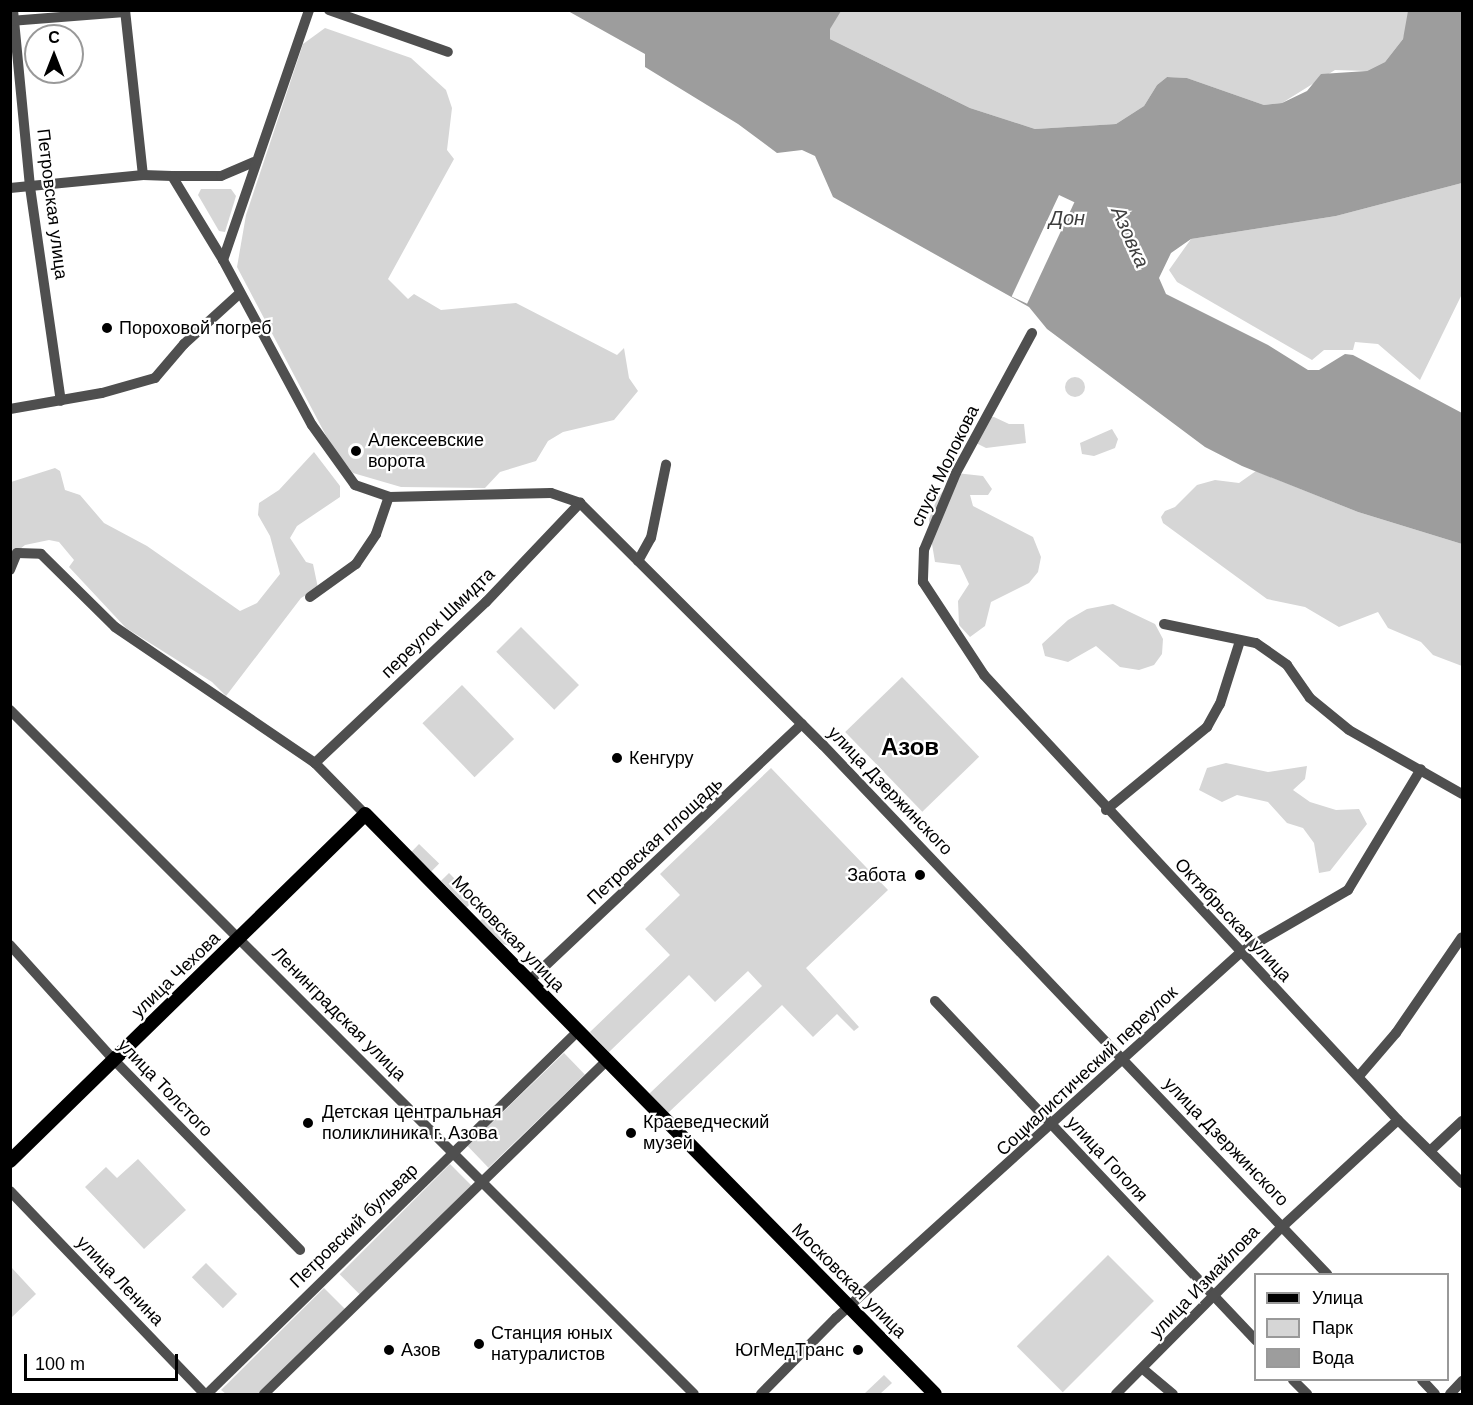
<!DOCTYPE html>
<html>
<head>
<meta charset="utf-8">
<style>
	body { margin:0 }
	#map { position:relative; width:1473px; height:1405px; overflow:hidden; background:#fff; font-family:Arial,sans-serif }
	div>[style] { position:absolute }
	.green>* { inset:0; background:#d6d6d6; transform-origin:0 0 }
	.round { border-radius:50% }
	.water>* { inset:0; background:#9d9d9d }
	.pier>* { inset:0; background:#fff; transform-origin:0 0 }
	.minor>* { height:10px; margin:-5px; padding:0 5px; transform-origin:5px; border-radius:5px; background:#4f4f4f }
	.major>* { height:14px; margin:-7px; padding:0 7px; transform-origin:7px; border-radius:7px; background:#000 }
	.dots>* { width:16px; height:16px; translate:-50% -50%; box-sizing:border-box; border:3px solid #fff; border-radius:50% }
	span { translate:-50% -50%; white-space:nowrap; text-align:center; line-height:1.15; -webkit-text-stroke:4.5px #fff; paint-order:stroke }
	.street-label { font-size:18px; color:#000 }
	.poi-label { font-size:18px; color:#000 }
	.left { translate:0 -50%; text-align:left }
	.right { translate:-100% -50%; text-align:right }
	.water-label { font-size:20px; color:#3e3e3e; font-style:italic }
	.district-label { font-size:24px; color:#000; font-weight:700 }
	.frame { position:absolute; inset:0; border:12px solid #000; pointer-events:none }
	.legend { position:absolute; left:1254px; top:1273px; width:195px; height:108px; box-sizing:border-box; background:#fff; border:2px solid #999; margin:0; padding:8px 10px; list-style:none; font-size:18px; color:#000 }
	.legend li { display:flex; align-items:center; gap:12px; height:30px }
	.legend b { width:30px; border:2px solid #999 }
	.north { position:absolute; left:24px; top:24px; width:60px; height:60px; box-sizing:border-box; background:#fff; border:2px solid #999; border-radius:50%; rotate:0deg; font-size:16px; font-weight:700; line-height:24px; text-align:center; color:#000 }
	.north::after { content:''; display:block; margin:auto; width:21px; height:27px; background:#000; clip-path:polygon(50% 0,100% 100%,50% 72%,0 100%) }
	.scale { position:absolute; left:24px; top:1354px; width:154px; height:27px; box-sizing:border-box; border:3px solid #000; border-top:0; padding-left:8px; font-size:18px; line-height:21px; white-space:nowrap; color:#000; -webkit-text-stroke:4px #fff; paint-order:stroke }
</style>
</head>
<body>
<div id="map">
	<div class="green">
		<div style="clip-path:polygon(841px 10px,1408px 10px,1409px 20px,1403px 39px,1385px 62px,1367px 71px,1335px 70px,1282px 103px,1264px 105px,1187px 78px,1167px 77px,1157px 85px,1144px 106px,1116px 124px,1035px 129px,970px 108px,830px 39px,829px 29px)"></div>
		<div style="clip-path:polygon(325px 28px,411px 58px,446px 90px,452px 108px,447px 150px,454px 159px,388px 279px,408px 299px,414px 294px,441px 310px,516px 303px,617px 355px,624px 348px,629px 378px,638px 391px,614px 420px,563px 432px,548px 441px,536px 461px,500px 472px,485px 488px,401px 487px,353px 473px,331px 445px,237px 267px,246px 215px,303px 44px)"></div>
		<div style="clip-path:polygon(1462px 183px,1462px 294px,1420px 380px,1378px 344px,1355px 342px,1353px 350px,1324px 350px,1312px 360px,1177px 282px,1169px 270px,1191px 239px,1336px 216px)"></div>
		<div style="clip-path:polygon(201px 189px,231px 189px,236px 196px,225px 232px,219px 231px,198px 195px)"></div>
		<div class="round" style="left:1065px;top:377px;width:20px;height:20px"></div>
		<div style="clip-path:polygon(994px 417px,1009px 424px,1024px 424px,1026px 443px,986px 448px,974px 442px,982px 418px)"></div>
		<div style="clip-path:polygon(1112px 429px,1118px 439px,1115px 448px,1094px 456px,1082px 454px,1080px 443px)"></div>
		<div style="clip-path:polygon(314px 452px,340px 486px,340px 497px,297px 526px,290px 538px,306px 562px,313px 564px,318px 588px,301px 598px,226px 696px,212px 682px,126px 628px,69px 567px,74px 560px,59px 542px,49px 540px,25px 545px,11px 556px,11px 482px,55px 468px,60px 471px,65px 490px,80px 495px,104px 523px,147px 546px,240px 611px,257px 603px,280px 574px,270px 536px,258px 515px,259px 503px,279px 490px)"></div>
		<div style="clip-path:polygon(1256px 471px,1358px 512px,1462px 544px,1462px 666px,1433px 655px,1421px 642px,1388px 628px,1378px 612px,1339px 627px,1305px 607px,1267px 599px,1163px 523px,1161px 517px,1165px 511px,1175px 507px,1197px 485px,1215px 480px,1239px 483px)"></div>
		<div style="clip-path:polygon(956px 473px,983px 476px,992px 489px,988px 495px,970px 495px,973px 506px,1033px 537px,1041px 557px,1038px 572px,1029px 583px,991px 602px,985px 626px,970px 637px,959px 625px,958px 601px,969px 584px,960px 565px,935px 562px,930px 532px,929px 519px,937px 499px)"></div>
		<div style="clip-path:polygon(1113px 604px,1155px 624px,1163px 639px,1162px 654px,1154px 665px,1139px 670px,1120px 667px,1096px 646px,1068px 662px,1045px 656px,1042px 644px,1068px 620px,1087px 609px)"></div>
		<div style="left:521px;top:627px;width:82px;height:35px;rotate:45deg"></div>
		<div style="left:902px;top:677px;width:111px;height:79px;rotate:46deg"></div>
		<div style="left:462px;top:685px;width:75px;height:55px;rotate:46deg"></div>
		<div style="clip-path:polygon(1226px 763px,1268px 772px,1307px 766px,1305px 779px,1293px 790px,1310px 802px,1336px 810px,1359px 809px,1367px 824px,1330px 871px,1319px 873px,1314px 843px,1303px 828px,1287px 823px,1268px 802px,1237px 795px,1222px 802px,1199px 790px,1207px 768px)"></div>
		<div style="clip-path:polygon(771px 768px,888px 890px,806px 968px,859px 1027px,854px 1031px,837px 1014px,813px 1037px,782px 1005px,668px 1113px,649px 1094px,762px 986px,748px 971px,715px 1002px,689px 975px,609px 1052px,590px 1032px,670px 955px,645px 929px,680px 895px,660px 874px)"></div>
		<div style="left:419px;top:844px;width:28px;height:11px;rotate:44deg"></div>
		<div style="left:449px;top:873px;width:37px;height:11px;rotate:46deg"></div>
		<div style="clip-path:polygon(488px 913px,518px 943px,514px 947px,503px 944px,480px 921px)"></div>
		<div style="left:564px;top:1053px;width:30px;height:134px;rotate:46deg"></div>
		<div style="clip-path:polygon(138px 1159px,186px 1210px,144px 1249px,85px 1187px,106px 1167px,117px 1178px)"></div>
		<div style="left:450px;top:1164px;width:31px;height:156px;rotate:45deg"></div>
		<div style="left:1108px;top:1255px;width:65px;height:129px;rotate:45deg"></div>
		<div style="left:206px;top:1263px;width:44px;height:20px;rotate:45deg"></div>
		<div style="clip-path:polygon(11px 1267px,36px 1294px,11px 1318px)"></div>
		<div style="clip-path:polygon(324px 1288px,345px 1309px,259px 1394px,226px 1394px,221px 1390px)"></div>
		<div style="clip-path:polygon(884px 1375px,892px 1383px,880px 1394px,864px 1394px)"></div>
	</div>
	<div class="water">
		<div style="clip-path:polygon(568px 11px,841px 11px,830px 29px,830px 39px,970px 108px,1035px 129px,1116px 124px,1144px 106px,1157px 85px,1167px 77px,1187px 78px,1264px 105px,1282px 103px,1307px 91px,1321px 74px,1367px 71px,1385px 62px,1403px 39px,1408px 11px,1462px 11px,1462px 183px,1336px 216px,1191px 239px,1171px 253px,1159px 278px,1166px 294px,1268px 345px,1308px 370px,1319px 370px,1345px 354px,1353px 355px,1462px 413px,1462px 544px,1358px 512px,1242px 466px,1205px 447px,1047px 329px,1029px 307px,833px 197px,815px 156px,802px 150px,777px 153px,738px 124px,645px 67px,645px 54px)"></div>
	</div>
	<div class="pier">
		<div style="left:1059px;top:195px;width:17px;height:112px;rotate:25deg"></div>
	</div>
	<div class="minor">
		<div style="left:13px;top:10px;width:178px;rotate:84.5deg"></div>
		<div style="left:30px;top:187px;width:216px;rotate:81.8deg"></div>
		<div style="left:125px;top:10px;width:166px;rotate:83.8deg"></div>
		<div style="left:329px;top:10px;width:126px;rotate:19.4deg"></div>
		<div style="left:10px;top:21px;width:115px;rotate:-4.5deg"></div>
		<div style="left:172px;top:176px;width:49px"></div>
		<div style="left:221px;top:176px;width:36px;rotate:-23deg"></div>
		<div style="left:10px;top:188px;width:134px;rotate:-5.6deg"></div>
		<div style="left:143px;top:175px;width:29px;rotate:2deg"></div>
		<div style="left:172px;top:176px;width:98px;rotate:58.7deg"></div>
		<div style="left:223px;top:260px;width:187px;rotate:61.7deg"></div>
		<div style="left:312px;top:425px;width:74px;rotate:54.4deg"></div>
		<div style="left:355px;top:485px;width:36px;rotate:19deg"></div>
		<div style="left:389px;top:497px;width:162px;rotate:-1.4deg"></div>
		<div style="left:551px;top:493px;width:31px;rotate:19deg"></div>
		<div style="left:580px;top:503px;width:343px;rotate:44.9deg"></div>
		<div style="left:823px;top:745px;width:731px;rotate:46.39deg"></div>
		<div style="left:223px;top:260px;width:264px;rotate:-71deg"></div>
		<div style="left:1032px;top:333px;width:159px;rotate:118.5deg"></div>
		<div style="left:956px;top:473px;width:83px;rotate:112.6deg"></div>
		<div style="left:924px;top:550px;width:32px;rotate:92deg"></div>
		<div style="left:923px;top:582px;width:111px;rotate:56.7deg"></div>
		<div style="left:984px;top:675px;width:608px;rotate:47.07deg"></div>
		<div style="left:1398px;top:1120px;width:90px;rotate:44.5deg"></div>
		<div style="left:10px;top:409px;width:93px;rotate:-9.9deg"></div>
		<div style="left:102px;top:393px;width:55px;rotate:-15.8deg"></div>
		<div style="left:155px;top:378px;width:45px;rotate:-49.5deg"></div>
		<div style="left:184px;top:344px;width:74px;rotate:-42.3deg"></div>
		<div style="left:638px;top:561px;width:26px;rotate:-61deg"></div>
		<div style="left:651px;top:538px;width:75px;rotate:-78.4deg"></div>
		<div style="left:10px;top:570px;width:18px;rotate:-68deg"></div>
		<div style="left:17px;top:553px;width:24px;rotate:2deg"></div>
		<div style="left:41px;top:554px;width:104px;rotate:44.6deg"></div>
		<div style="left:115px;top:627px;width:242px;rotate:34.2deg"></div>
		<div style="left:315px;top:763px;width:71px;rotate:45.6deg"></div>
		<div style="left:310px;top:597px;width:57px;rotate:-35.7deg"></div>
		<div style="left:356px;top:564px;width:36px;rotate:-56deg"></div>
		<div style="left:376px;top:534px;width:39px;rotate:-71deg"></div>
		<div style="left:1164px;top:624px;width:94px;rotate:11.7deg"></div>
		<div style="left:1256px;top:643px;width:38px;rotate:35deg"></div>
		<div style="left:1287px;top:665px;width:40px;rotate:55.1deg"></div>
		<div style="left:1310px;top:698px;width:50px;rotate:39.4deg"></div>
		<div style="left:1349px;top:730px;width:130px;rotate:29.5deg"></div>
		<div style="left:10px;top:710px;width:967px;rotate:45deg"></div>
		<div style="left:315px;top:763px;width:235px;rotate:-43.3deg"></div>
		<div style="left:486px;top:602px;width:137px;rotate:-46.5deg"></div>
		<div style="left:1106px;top:810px;width:131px;rotate:-39.4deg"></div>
		<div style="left:1207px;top:727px;width:26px;rotate:-61deg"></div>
		<div style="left:1220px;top:704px;width:66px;rotate:-72.4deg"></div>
		<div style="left:10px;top:945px;width:155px;rotate:47.9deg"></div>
		<div style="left:114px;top:1060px;width:266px;rotate:45.6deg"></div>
		<div style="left:529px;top:981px;width:375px;rotate:-43.3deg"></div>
		<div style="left:935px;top:1001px;width:467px;rotate:46.6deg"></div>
		<div style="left:1359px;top:1076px;width:57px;rotate:-49.3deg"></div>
		<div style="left:1396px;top:1033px;width:116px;rotate:-55.5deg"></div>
		<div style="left:1430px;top:1151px;width:44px;rotate:-43.2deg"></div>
		<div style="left:10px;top:1191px;width:281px;rotate:46.2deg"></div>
		<div style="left:1143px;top:1369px;width:39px;rotate:40deg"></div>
		<div style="left:1293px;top:1380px;width:20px;rotate:45deg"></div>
		<div style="left:1422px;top:1380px;width:19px;rotate:47deg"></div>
		<div style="left:207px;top:1394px;width:518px;rotate:-44.37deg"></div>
		<div style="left:264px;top:1394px;width:477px;rotate:-44.2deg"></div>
		<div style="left:761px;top:1394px;width:107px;rotate:-45.4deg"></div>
		<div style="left:836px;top:1318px;width:546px;rotate:-42.1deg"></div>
		<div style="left:1241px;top:952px;width:124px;rotate:-30.1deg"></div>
		<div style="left:1348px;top:890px;width:141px;rotate:-58.9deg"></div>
		<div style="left:1116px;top:1394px;width:237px;rotate:-45.2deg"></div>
		<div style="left:1283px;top:1226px;width:156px;rotate:-42.7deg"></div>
		<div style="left:1450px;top:1394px;width:18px;rotate:-47deg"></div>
	</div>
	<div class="major">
		<div style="left:10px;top:1161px;width:496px;rotate:-44.3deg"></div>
		<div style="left:365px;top:814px;width:813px;rotate:45.5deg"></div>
	</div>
	<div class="dots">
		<div style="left:107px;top:328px;background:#000"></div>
		<div style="left:356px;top:451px;background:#000"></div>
		<div style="left:617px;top:758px;background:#000"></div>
		<div style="left:920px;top:875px;background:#000"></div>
		<div style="left:308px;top:1123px;background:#000"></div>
		<div style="left:631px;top:1133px;background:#000"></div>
		<div style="left:479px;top:1344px;background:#000"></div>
		<div style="left:389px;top:1350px;background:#000"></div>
		<div style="left:858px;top:1350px;background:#000"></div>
	</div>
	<div class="street-label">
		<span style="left:52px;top:204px;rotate:83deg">Петровская улица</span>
		<span style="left:945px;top:466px;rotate:-64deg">спуск Молокова</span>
		<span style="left:438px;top:623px;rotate:-44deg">переулок Шмидта</span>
		<span style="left:890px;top:791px;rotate:46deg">улица Дзержинского</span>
		<span style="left:655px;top:841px;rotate:-43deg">Петровская площадь</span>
		<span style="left:1233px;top:920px;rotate:47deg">Октябрьская улица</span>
		<span style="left:508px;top:934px;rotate:46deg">Московская улица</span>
		<span style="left:176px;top:975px;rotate:-44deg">улица Чехова</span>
		<span style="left:339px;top:1014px;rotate:45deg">Ленинградская улица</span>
		<span style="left:1087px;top:1071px;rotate:-43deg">Социалистический переулок</span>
		<span style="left:165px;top:1088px;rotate:46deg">улица Толстого</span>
		<span style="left:1226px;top:1142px;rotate:46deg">улица Дзержинского</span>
		<span style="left:1107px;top:1159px;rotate:47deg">улица Гоголя</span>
		<span style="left:354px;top:1226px;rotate:-44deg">Петровский бульвар</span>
		<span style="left:120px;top:1281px;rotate:46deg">улица Ленина</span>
		<span style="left:849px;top:1281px;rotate:45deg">Московская улица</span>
		<span style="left:1205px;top:1282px;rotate:-46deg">улица Измайлова</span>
	</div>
	<div class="poi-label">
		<span class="left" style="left:119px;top:328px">Пороховой погреб</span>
		<span class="left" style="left:368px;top:451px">Алексеевские<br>ворота</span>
		<span class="left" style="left:629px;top:758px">Кенгуру</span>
		<span class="right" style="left:906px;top:875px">Забота</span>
		<span class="left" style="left:322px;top:1123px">Детская центральная<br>поликлиника г. Азова</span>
		<span class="left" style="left:643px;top:1133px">Краеведческий<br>музей</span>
		<span class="left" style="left:491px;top:1344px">Станция юных<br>натуралистов</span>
		<span class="left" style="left:401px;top:1350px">Азов</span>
		<span class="right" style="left:844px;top:1350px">ЮгМедТранс</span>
	</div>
	<div class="water-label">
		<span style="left:1067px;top:218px">Дон</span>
		<span style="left:1130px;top:237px;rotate:66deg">Азовка</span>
	</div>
	<div class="district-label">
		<span style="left:910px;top:747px">Азов</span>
	</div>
	<div class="frame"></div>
	<ul class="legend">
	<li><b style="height:8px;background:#000"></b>Улица</li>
	<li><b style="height:16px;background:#d6d6d6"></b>Парк</li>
	<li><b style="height:16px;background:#9d9d9d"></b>Вода</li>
	</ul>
	<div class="north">С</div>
	<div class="scale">100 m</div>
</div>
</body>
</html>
